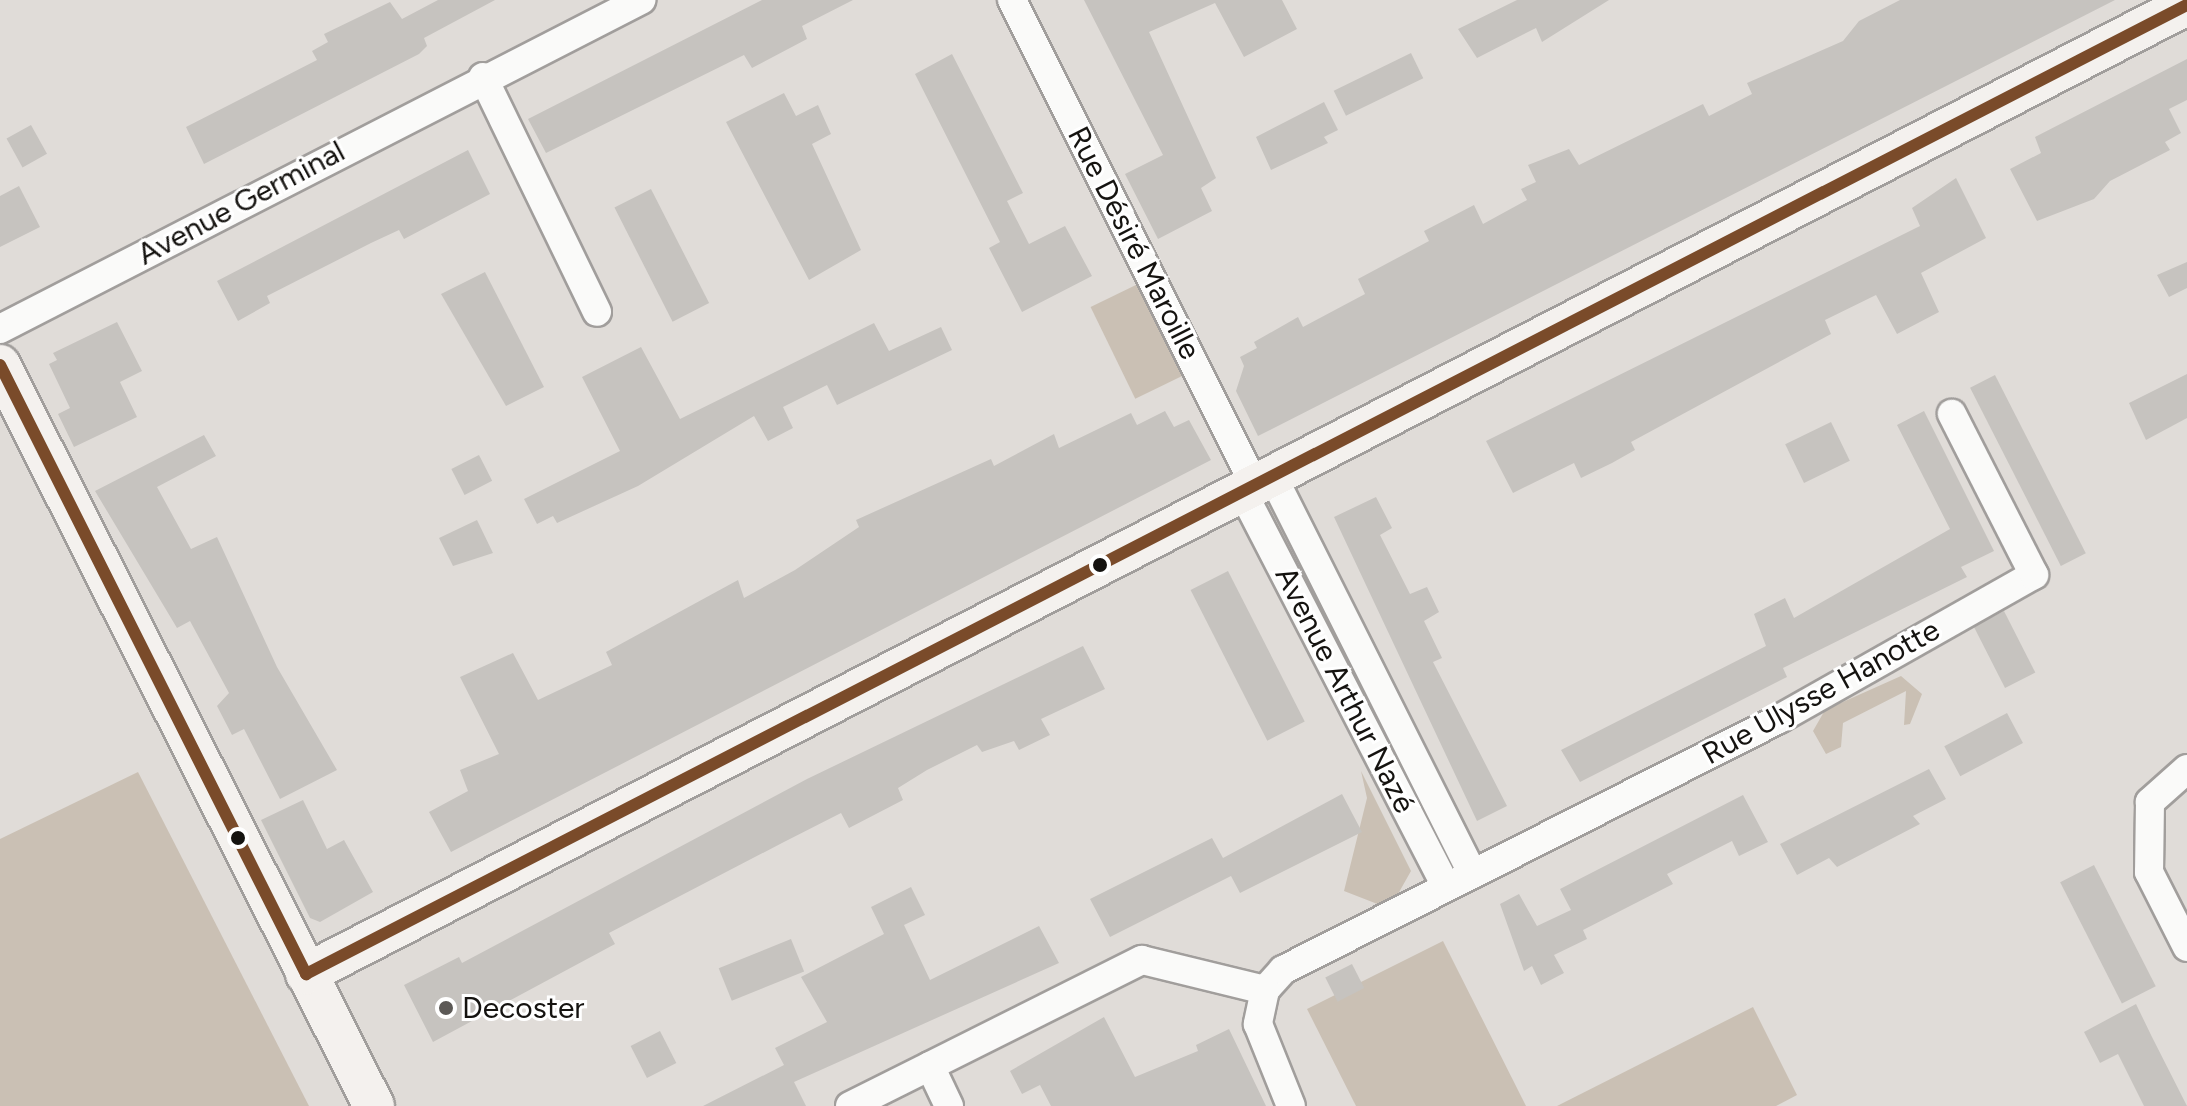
<!DOCTYPE html>
<html>
<head>
<meta charset="utf-8">
<style>
	body { margin:0 }
	#map { position:relative; width:2187px; height:1106px; overflow:hidden; background:#e0dcd8; font-family:Figtree,sans-serif }
	div>[style] { position:absolute }
	.green>* { inset:0; background:#cac0b4; transform-origin:0 0 }
	.building>* { inset:0; background:#c6c3bf; transform-origin:0 0 }
	.roads { filter:drop-shadow(2px 0 #a19e9c) drop-shadow(-2px 0 #a19e9c) drop-shadow(0 2px #a19e9c) drop-shadow(0 -2px #a19e9c) }
	.street>* { height:28px; margin:-14px; padding:0 14px; transform-origin:14px; border-radius:14px; background:#fafaf9 }
	.secondary>* { height:40px; margin:-20px; padding:0 20px; transform-origin:20px; border-radius:20px; background:#f4f1ee }
	.bus-1>* { height:12px; margin:-6px; padding:0 6px; transform-origin:6px; border-radius:6px; background:#7a4b2a }
	.dots>* { width:22px; height:22px; translate:-50% -50%; box-sizing:border-box; border:4px solid #fff; border-radius:50% }
	span { translate:-50% -50%; white-space:nowrap; text-align:center; line-height:1.15; -webkit-text-stroke:6px #fff; paint-order:stroke }
	.street-label { font-size:30px; color:#151310 }
	.poi-label { font-size:30px; color:#151310 }
	.left { translate:0 -50%; text-align:left }
</style>
</head>
<body>
<div id="map">
	<div class="green">
		<div style="left:1140px;top:283px;width:102px;height:55px;rotate:64deg"></div>
		<div style="clip-path:polygon(1291px 553px,1423px 808px,1424px 817px,1287px 560px)"></div>
		<div style="clip-path:polygon(1901px 676px,1922px 694px,1910px 724px,1904px 725px,1906px 691px,1843px 723px,1841px 747px,1826px 754px,1813px 731px,1825px 710px)"></div>
		<div style="clip-path:polygon(1361px 771px,1411px 871px,1398px 894px,1380px 905px,1344px 891px,1367px 798px)"></div>
		<div style="clip-path:polygon(138px 772px,309px 1106px,0 1106px,0 839px)"></div>
		<div style="clip-path:polygon(1443px 941px,1526px 1106px,1356px 1106px,1307px 1009px)"></div>
		<div style="clip-path:polygon(1753px 1007px,1797px 1095px,1776px 1106px,1557px 1106px)"></div>
	</div>
	<div class="building">
		<div style="clip-path:polygon(438px 0,495px 0,424px 38px,427px 46px,419px 54px,204px 164px,186px 127px,317px 60px,312px 51px,328px 42px,324px 34px,390px 2px,402px 19px)"></div>
		<div style="clip-path:polygon(762px 0,853px 0,802px 26px,807px 39px,752px 68px,744px 55px,546px 153px,528px 119px)"></div>
		<div style="clip-path:polygon(1084px 0,1282px 0,1297px 29px,1244px 57px,1215px 3px,1149px 32px,1216px 178px,1201px 188px,1212px 211px,1158px 239px,1125px 174px,1163px 155px)"></div>
		<div style="clip-path:polygon(1517px 0,1609px 0,1542px 42px,1536px 28px,1477px 58px,1458px 29px)"></div>
		<div style="clip-path:polygon(1900px 0,2115px 0,1258px 436px,1236px 391px,1244px 366px,1240px 357px,1257px 348px,1254px 342px,1298px 317px,1303px 327px,1365px 294px,1358px 279px,1429px 241px,1424px 231px,1474px 205px,1483px 224px,1527px 200px,1521px 189px,1536px 182px,1528px 165px,1569px 149px,1579px 165px,1703px 104px,1709px 116px,1752px 94px,1747px 83px,1843px 41px,1859px 21px)"></div>
		<div style="left:1411px;top:53px;width:28px;height:86px;rotate:64deg"></div>
		<div style="clip-path:polygon(952px 54px,1023px 193px,1007px 201px,1029px 244px,1065px 226px,1092px 276px,1022px 312px,989px 248px,1000px 242px,915px 74px)"></div>
		<div style="clip-path:polygon(2187px 59px,2187px 100px,2169px 109px,2181px 133px,2165px 142px,2170px 150px,2110px 181px,2094px 199px,2037px 221px,2010px 169px,2041px 153px,2035px 137px)"></div>
		<div style="clip-path:polygon(784px 93px,796px 116px,818px 105px,831px 134px,812px 144px,861px 250px,809px 280px,726px 122px)"></div>
		<div style="clip-path:polygon(1324px 102px,1338px 130px,1324px 137px,1328px 143px,1271px 170px,1256px 137px)"></div>
		<div style="left:31px;top:125px;width:33px;height:28px;rotate:61deg"></div>
		<div style="clip-path:polygon(468px 150px,490px 194px,404px 239px,399px 230px,371px 243px,267px 296px,270px 303px,238px 321px,217px 281px)"></div>
		<div style="clip-path:polygon(1956px 178px,1986px 238px,1921px 273px,1939px 312px,1897px 334px,1876px 295px,1825px 320px,1831px 334px,1631px 442px,1635px 450px,1612px 463px,1581px 478px,1574px 463px,1513px 493px,1486px 441px,1920px 226px,1912px 208px)"></div>
		<div style="clip-path:polygon(19px 186px,40px 227px,0 247px,0 196px)"></div>
		<div style="left:651px;top:189px;width:128px;height:41px;rotate:63deg"></div>
		<div style="clip-path:polygon(2187px 262px,2187px 288px,2169px 297px,2157px 275px)"></div>
		<div style="clip-path:polygon(485px 272px,544px 387px,506px 406px,441px 294px)"></div>
		<div style="clip-path:polygon(117px 322px,142px 371px,120px 382px,137px 417px,74px 447px,58px 414px,70px 408px,49px 364px,57px 360px,53px 353px)"></div>
		<div style="clip-path:polygon(874px 323px,889px 351px,941px 327px,952px 350px,837px 405px,827px 385px,783px 407px,793px 428px,768px 441px,754px 416px,638px 486px,557px 523px,553px 516px,537px 524px,524px 499px,620px 451px,582px 377px,641px 347px,680px 419px)"></div>
		<div style="clip-path:polygon(2187px 374px,2187px 418px,2146px 440px,2129px 403px)"></div>
		<div style="left:1995px;top:375px;width:200px;height:28px;rotate:63deg"></div>
		<div style="clip-path:polygon(1165px 411px,1174px 427px,1189px 420px,1211px 460px,451px 852px,429px 812px,468px 791px,460px 770px,499px 754px,460px 677px,513px 653px,538px 700px,612px 665px,606px 652px,738px 580px,744px 598px,795px 570px,859px 527px,856px 520px,991px 459px,994px 466px,1054px 434px,1059px 448px,1131px 413px,1137px 425px)"></div>
		<div style="clip-path:polygon(1924px 411px,1994px 551px,1961px 567px,1967px 577px,1783px 668px,1787px 677px,1580px 782px,1561px 750px,1766px 646px,1754px 614px,1785px 598px,1794px 618px,1950px 529px,1897px 425px)"></div>
		<div style="left:1831px;top:422px;width:43px;height:51px;rotate:64deg"></div>
		<div style="clip-path:polygon(204px 435px,216px 456px,157px 487px,191px 549px,217px 537px,277px 667px,337px 770px,280px 799px,244px 729px,232px 735px,217px 706px,229px 693px,190px 621px,177px 628px,95px 491px)"></div>
		<div style="left:479px;top:455px;width:29px;height:31px;rotate:63deg"></div>
		<div style="clip-path:polygon(1376px 497px,1392px 528px,1380px 535px,1410px 594px,1427px 587px,1439px 612px,1424px 621px,1442px 658px,1433px 662px,1507px 806px,1477px 821px,1334px 517px)"></div>
		<div style="clip-path:polygon(477px 520px,493px 553px,453px 566px,439px 538px)"></div>
		<div style="left:1228px;top:571px;width:169px;height:42px;rotate:63deg"></div>
		<div style="left:2004px;top:611px;width:69px;height:34px;rotate:63deg"></div>
		<div style="clip-path:polygon(1083px 646px,1105px 689px,1041px 719px,1050px 735px,1019px 750px,1014px 741px,982px 752px,977px 745px,927px 770px,898px 788px,903px 800px,849px 828px,841px 813px,782px 843px,609px 933px,615px 944px,433px 1042px,404px 985px,459px 957px,462px 963px,807px 779px)"></div>
		<div style="left:2007px;top:713px;width:34px;height:71px;rotate:62deg"></div>
		<div style="clip-path:polygon(1929px 769px,1946px 799px,1913px 816px,1920px 824px,1837px 867px,1829px 858px,1797px 875px,1780px 844px)"></div>
		<div style="clip-path:polygon(1342px 794px,1362px 832px,1240px 893px,1231px 876px,1110px 937px,1090px 899px,1212px 838px,1223px 858px)"></div>
		<div style="clip-path:polygon(1743px 795px,1768px 842px,1739px 856px,1732px 841px,1667px 874px,1673px 884px,1583px 930px,1587px 939px,1554px 955px,1564px 973px,1541px 985px,1532px 966px,1524px 971px,1500px 904px,1519px 894px,1537px 926px,1571px 910px,1560px 889px)"></div>
		<div style="clip-path:polygon(303px 800px,327px 849px,344px 840px,373px 892px,320px 922px,310px 918px,261px 820px)"></div>
		<div style="left:2094px;top:865px;width:136px;height:38px;rotate:63deg"></div>
		<div style="clip-path:polygon(911px 887px,925px 915px,904px 925px,930px 980px,1039px 926px,1059px 963px,794px 1082px,806px 1106px,703px 1106px,784px 1065px,775px 1048px,827px 1022px,801px 977px,884px 934px,871px 907px)"></div>
		<div style="left:791px;top:939px;width:35px;height:78px;rotate:68deg"></div>
		<div style="left:1352px;top:964px;width:27px;height:30px;rotate:63deg"></div>
		<div style="clip-path:polygon(2136px 1004px,2152px 1037px,2187px 1106px,2144px 1106px,2118px 1054px,2100px 1063px,2084px 1032px)"></div>
		<div style="clip-path:polygon(1104px 1017px,1135px 1077px,1198px 1051px,1196px 1045px,1229px 1029px,1266px 1106px,1051px 1106px,1040px 1085px,1022px 1094px,1010px 1071px)"></div>
		<div style="left:660px;top:1031px;width:36px;height:33px;rotate:63deg"></div>
	</div>
	<div class="roads">
		<div class="street">
			<div style="left:1012px;top:0;width:543px;rotate:63.43deg"></div>
			<div style="left:483px;top:77px;width:261px;rotate:64.1deg"></div>
			<div style="left:0;top:329px;width:721px;rotate:-27.17deg"></div>
			<div style="left:1274px;top:479px;width:442px;rotate:63.3deg"></div>
			<div style="left:1243px;top:493px;width:443px;rotate:62.7deg"></div>
			<div style="left:2187px;top:769px;width:50px;rotate:138.3deg"></div>
			<div style="left:2150px;top:802px;width:70px;rotate:90.8deg"></div>
			<div style="left:2149px;top:872px;width:84px;rotate:63.1deg"></div>
			<div style="left:1265px;top:990px;width:27px;rotate:-48deg"></div>
			<div style="left:1283px;top:970px;width:556px;rotate:-26.84deg"></div>
			<div style="left:1779px;top:719px;width:293px;rotate:-29.5deg"></div>
			<div style="left:2034px;top:575px;width:181px;rotate:-117deg"></div>
			<div style="left:1265px;top:990px;width:35px;rotate:102deg"></div>
			<div style="left:1258px;top:1024px;width:88px;rotate:68.1deg"></div>
			<div style="left:850px;top:1106px;width:89px;rotate:-26.6deg"></div>
			<div style="left:949px;top:1106px;width:44px;rotate:-115.4deg"></div>
			<div style="left:930px;top:1066px;width:237px;rotate:-26.6deg"></div>
			<div style="left:1142px;top:960px;width:127px;rotate:13.7deg"></div>
		</div>
		<div class="secondary">
			<div style="left:0;top:365px;width:830px;rotate:63.22deg"></div>
			<div style="left:306px;top:974px;width:2116px;rotate:-27.26deg"></div>
		</div>
	</div>
	<div class="bus-1">
		<div style="left:0;top:365px;width:682px;rotate:63.32deg"></div>
		<div style="left:306px;top:974px;width:2116px;rotate:-27.26deg"></div>
	</div>
	<div class="dots">
		<div style="left:1100px;top:565px;background:#151310"></div>
		<div style="left:238px;top:838px;background:#151310"></div>
		<div style="left:446px;top:1008px;background:#5c5956"></div>
	</div>
	<div class="street-label">
		<span style="left:241px;top:203px;rotate:-28deg">Avenue Germinal</span>
		<span style="left:1134px;top:243px;rotate:63deg">Rue Désiré Maroille</span>
		<span style="left:1345px;top:690px;rotate:63deg">Avenue Arthur Nazé</span>
		<span style="left:1821px;top:692px;rotate:-29deg">Rue Ulysse Hanotte</span>
	</div>
	<div class="poi-label">
		<span class="left" style="left:462px;top:1008px">Decoster</span>
	</div>
</div>
</body>
</html>
